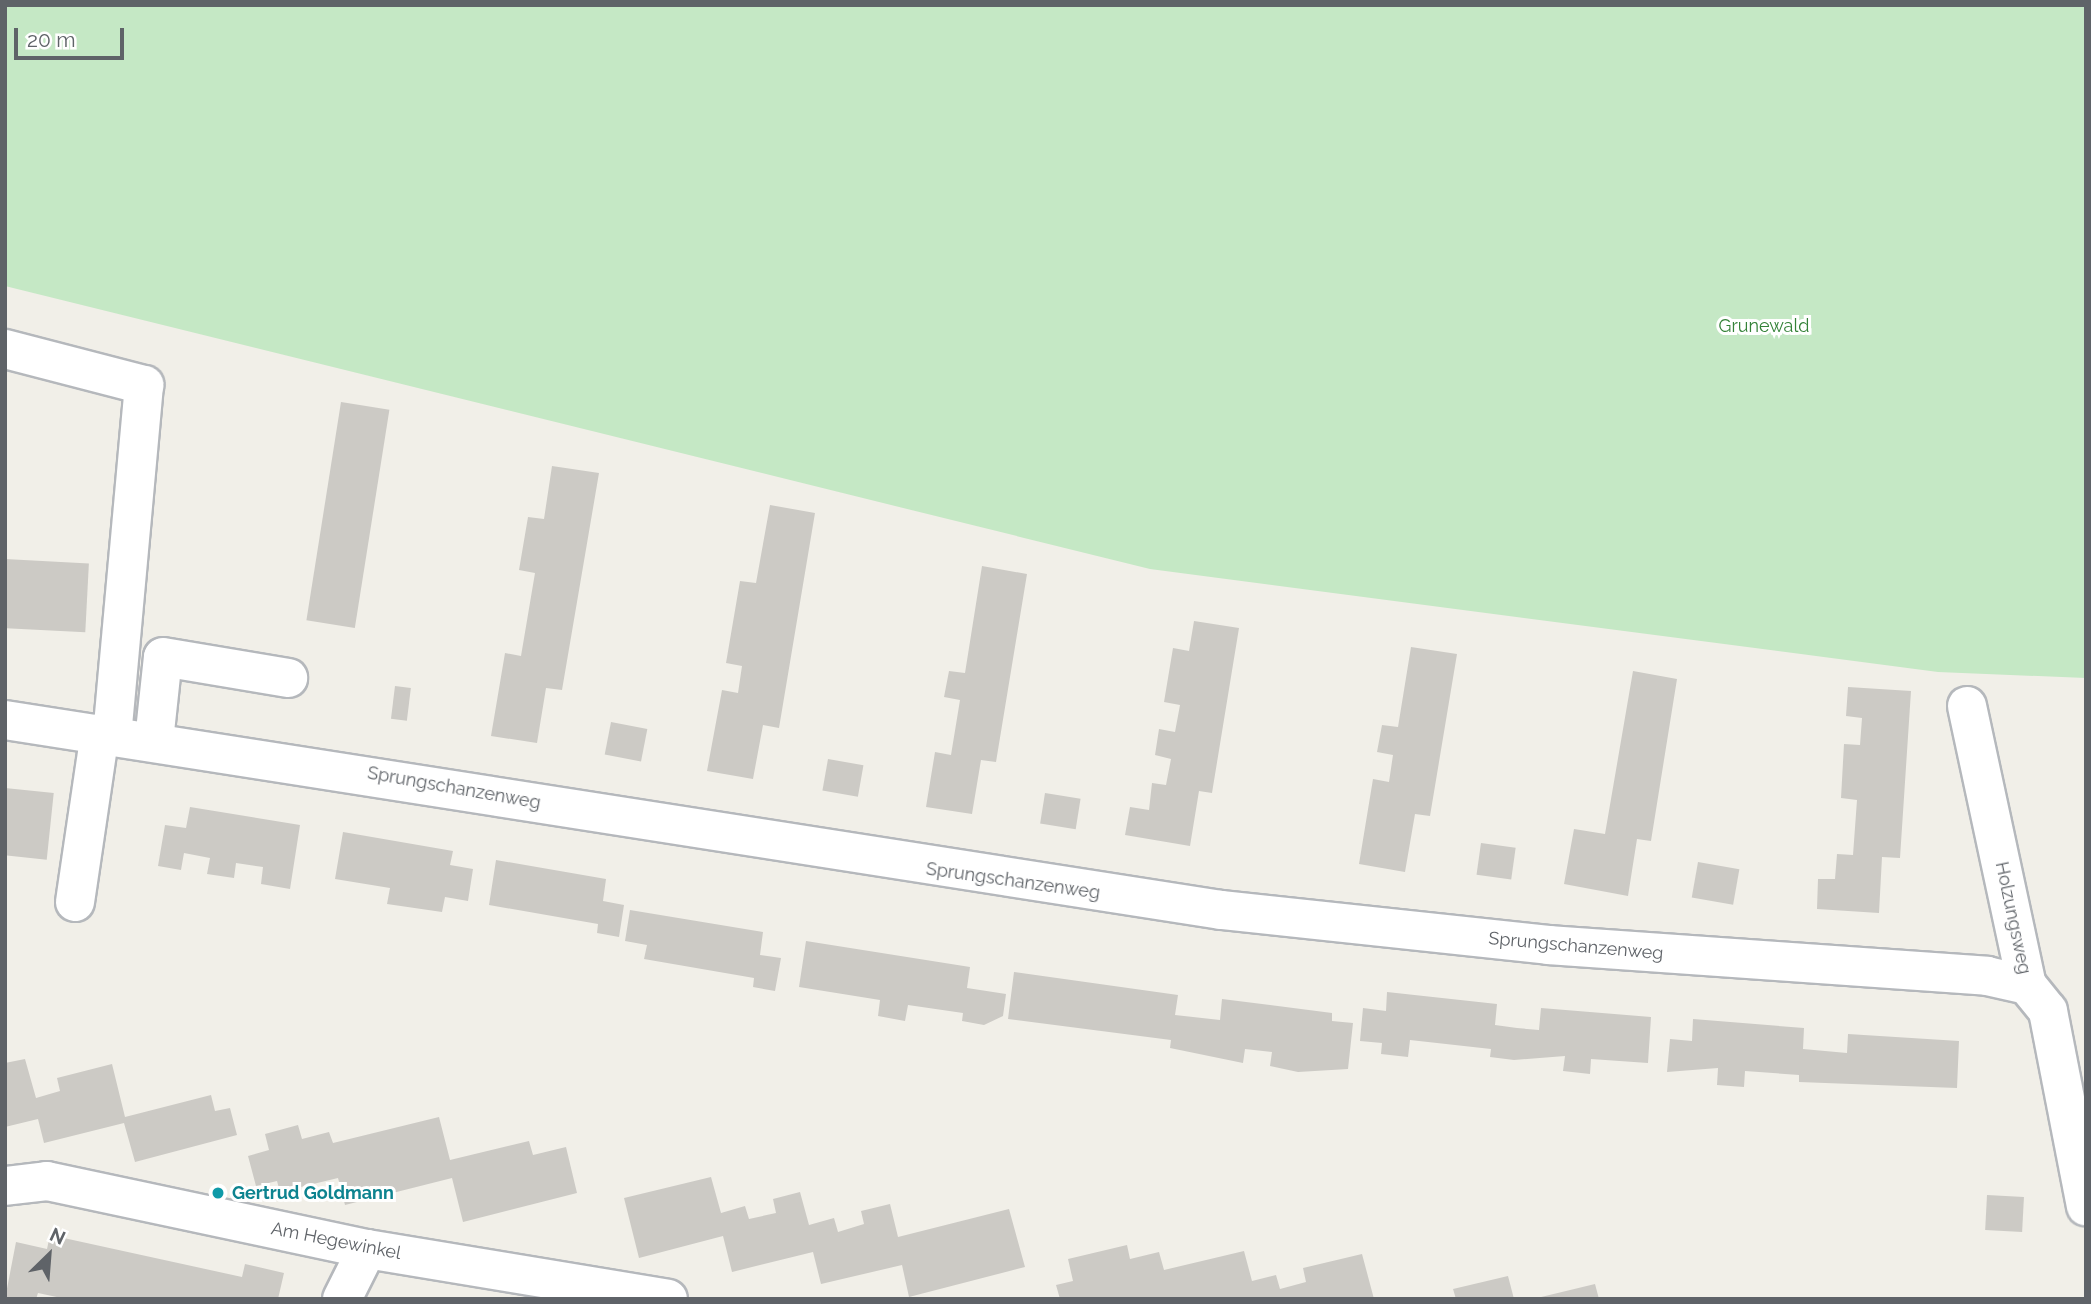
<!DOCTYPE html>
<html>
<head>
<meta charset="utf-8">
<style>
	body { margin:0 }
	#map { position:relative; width:2091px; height:1304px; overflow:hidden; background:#f1efe8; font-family:Raleway,sans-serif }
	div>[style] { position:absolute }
	.green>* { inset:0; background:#c5e8c5 }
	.building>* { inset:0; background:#cccac5; transform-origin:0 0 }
	.roads { filter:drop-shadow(2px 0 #b5b8bc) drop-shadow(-2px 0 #b5b8bc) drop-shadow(0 2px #b5b8bc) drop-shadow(0 -2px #b5b8bc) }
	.minor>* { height:38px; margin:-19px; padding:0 19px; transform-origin:19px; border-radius:19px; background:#fff }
	.dots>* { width:19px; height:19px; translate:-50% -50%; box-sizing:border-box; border:4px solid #fff; border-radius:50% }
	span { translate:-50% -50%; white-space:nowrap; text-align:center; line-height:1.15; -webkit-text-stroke:6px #fff; paint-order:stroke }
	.park-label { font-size:18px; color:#348238 }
	.street-label { font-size:18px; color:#5f6368 }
	.culture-label { font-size:18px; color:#0d838f; font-weight:700 }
	.left { translate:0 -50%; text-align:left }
	.frame { position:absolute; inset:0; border:7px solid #5f6368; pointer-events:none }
	.north { position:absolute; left:14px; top:1220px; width:70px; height:70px; -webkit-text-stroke:5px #fff; paint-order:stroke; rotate:25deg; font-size:19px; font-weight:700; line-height:28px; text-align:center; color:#5f6368 }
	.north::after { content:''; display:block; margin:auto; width:24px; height:32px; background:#5f6368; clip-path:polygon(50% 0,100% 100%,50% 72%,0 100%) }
	.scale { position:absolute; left:14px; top:28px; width:110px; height:32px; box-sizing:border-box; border:4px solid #5f6368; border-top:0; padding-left:9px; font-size:21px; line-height:24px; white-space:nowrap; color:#5f6368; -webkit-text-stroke:5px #fff; paint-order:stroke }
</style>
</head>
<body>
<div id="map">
	<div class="green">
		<div style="clip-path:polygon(5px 5px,2086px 5px,2086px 678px,1938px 672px,1150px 569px,5px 286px)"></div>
	</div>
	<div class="building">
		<div style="left:341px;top:402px;width:49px;height:221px;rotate:9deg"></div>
		<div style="clip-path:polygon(552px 466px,599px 473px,562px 690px,546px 688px,537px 743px,491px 736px,505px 653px,521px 656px,535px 573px,519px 570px,528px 517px,544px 519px)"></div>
		<div style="clip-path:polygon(770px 505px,815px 513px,779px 728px,763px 725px,753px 779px,707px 771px,722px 690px,738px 693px,742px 666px,726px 663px,740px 581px,756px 583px)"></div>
		<div style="left:5px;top:559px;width:84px;height:69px;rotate:3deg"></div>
		<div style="clip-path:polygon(982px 566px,1027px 574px,996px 762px,981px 760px,972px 814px,926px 807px,935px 752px,951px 755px,960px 700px,944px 697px,949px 671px,965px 673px)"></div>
		<div style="clip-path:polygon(1194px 621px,1239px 628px,1212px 793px,1199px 791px,1190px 846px,1125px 835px,1130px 807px,1149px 810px,1152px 783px,1166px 785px,1171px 759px,1155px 755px,1159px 729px,1175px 732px,1180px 705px,1164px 702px,1173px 648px,1189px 651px)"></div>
		<div style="clip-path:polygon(1411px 647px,1457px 654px,1430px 816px,1415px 814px,1405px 872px,1359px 864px,1373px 779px,1389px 782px,1393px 755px,1377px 752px,1382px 725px,1398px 727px)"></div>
		<div style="clip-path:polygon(1633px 671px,1677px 679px,1651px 841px,1637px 839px,1628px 896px,1564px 884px,1574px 829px,1605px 834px)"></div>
		<div style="left:395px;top:686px;width:16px;height:33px;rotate:7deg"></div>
		<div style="clip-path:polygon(1848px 687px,1911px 691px,1900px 858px,1882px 857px,1879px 913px,1817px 909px,1818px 879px,1835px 879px,1837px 854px,1853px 855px,1857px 800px,1841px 798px,1844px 744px,1860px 745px,1862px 718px,1846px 716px)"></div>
		<div style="left:611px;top:722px;width:37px;height:33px;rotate:11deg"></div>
		<div style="left:828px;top:759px;width:36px;height:32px;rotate:10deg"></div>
		<div style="left:5px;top:788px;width:49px;height:67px;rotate:6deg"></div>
		<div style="left:1045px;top:793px;width:36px;height:31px;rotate:9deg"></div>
		<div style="clip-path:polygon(190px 807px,300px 825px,290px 889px,261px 884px,263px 867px,236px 863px,234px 878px,207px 874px,210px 858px,184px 853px,181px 870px,158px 866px,165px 825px,186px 828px)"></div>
		<div style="clip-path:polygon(343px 832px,453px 851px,450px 865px,473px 869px,468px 901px,445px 897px,442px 912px,387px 904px,390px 888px,335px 879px)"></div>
		<div style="left:1481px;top:843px;width:35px;height:32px;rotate:8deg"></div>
		<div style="clip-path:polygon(496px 860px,606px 879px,603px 901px,624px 905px,619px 937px,597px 933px,598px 924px,489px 905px)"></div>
		<div style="left:1698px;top:862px;width:42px;height:36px;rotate:10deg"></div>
		<div style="clip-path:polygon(630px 910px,763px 932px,760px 955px,781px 958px,775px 991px,753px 987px,754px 978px,644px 959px,647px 945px,625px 941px)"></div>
		<div style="clip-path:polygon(806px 941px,970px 967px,967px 988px,1006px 994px,1003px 1016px,984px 1025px,962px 1021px,963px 1013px,908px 1005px,905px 1021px,878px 1016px,880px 1000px,799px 987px)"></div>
		<div style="clip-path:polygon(1014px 972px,1178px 995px,1175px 1015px,1220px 1020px,1222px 999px,1332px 1013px,1332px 1021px,1353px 1023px,1348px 1069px,1298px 1072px,1270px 1066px,1272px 1052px,1245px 1049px,1243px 1063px,1170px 1048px,1171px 1040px,1008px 1019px)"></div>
		<div style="clip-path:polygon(1387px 992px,1497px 1004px,1495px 1025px,1517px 1028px,1539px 1030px,1541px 1008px,1651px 1017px,1648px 1063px,1591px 1059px,1590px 1074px,1563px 1071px,1565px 1056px,1514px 1060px,1490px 1057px,1491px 1049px,1410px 1040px,1408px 1057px,1381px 1054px,1382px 1043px,1360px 1041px,1363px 1008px,1386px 1011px)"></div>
		<div style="clip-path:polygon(1693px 1019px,1804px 1028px,1803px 1049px,1847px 1053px,1848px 1034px,1959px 1041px,1957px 1088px,1799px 1082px,1799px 1075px,1745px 1071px,1744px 1087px,1717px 1085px,1718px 1068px,1667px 1072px,1670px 1039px,1692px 1041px)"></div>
		<div style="clip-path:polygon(25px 1059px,36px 1098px,60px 1091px,57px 1078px,112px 1064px,125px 1117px,211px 1095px,215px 1111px,230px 1108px,237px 1135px,135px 1162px,124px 1123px,44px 1143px,38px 1119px,5px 1127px,5px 1063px)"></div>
		<div style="clip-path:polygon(439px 1117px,450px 1160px,529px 1141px,533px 1155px,566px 1147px,577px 1193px,463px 1222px,452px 1178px,345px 1205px,338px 1178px,280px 1192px,277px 1181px,256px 1186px,248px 1156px,269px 1150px,265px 1134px,298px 1125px,302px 1139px,329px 1132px,333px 1143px)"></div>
		<div style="clip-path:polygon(711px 1177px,721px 1213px,745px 1206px,749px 1219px,776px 1213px,773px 1199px,800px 1192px,809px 1225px,834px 1218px,838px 1232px,864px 1224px,861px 1211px,890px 1204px,898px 1237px,1009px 1209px,1025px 1267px,909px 1297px,902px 1265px,821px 1284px,813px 1252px,732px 1272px,723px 1236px,639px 1258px,624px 1198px)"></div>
		<div style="left:1987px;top:1195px;width:37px;height:35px;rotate:3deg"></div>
		<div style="clip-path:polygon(50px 1235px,242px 1277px,245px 1264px,284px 1273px,278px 1299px,66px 1299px,38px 1293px,36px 1299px,5px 1299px,16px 1242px,47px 1249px)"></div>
		<div style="clip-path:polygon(1127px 1245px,1130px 1259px,1159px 1252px,1164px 1270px,1244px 1251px,1252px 1281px,1276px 1275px,1280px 1289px,1306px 1282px,1303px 1268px,1362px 1254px,1374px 1299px,1060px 1299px,1056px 1285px,1073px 1281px,1068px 1259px)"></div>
		<div style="clip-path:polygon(1508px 1276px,1514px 1299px,1456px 1299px,1453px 1289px)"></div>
		<div style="clip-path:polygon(1595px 1284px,1599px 1299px,1537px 1299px,1537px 1298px)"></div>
	</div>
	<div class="roads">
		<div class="minor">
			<div style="left:5px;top:349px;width:144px;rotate:14.5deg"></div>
			<div style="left:144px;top:385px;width:350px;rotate:95.2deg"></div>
			<div style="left:1967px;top:706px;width:285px;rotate:77.9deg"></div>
			<div style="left:2027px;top:985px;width:33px;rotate:51deg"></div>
			<div style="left:2048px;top:1011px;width:199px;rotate:79deg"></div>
			<div style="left:5px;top:720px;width:1231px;rotate:8.88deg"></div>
			<div style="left:1221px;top:910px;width:329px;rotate:6.1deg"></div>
			<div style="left:1548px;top:945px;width:440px;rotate:4deg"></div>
			<div style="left:1987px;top:976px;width:41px;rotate:12.7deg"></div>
			<div style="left:154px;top:741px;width:84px;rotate:-83.9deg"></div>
			<div style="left:163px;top:657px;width:127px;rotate:9.5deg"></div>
			<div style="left:75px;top:902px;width:171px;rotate:-81.6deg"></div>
			<div style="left:5px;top:1186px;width:42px;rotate:-6.8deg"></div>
			<div style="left:47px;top:1181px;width:327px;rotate:12deg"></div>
			<div style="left:367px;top:1249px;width:305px;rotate:9.4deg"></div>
			<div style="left:342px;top:1299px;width:56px;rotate:-63.4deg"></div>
		</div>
	</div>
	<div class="dots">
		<div style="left:218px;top:1193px;background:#0f9aa8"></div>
	</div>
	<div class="park-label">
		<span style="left:1764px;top:326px">Grunewald</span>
	</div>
	<div class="street-label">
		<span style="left:454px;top:788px;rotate:10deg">Sprungschanzenweg</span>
		<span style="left:1013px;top:881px;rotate:8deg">Sprungschanzenweg</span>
		<span style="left:2013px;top:918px;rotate:78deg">Holzungsweg</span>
		<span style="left:1576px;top:946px;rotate:5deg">Sprungschanzenweg</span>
		<span style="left:336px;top:1241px;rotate:11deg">Am Hegewinkel</span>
	</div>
	<div class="culture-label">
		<span class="left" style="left:232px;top:1193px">Gertrud Goldmann</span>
	</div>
	<div class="frame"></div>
	<div class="north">N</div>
	<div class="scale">20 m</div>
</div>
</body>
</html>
